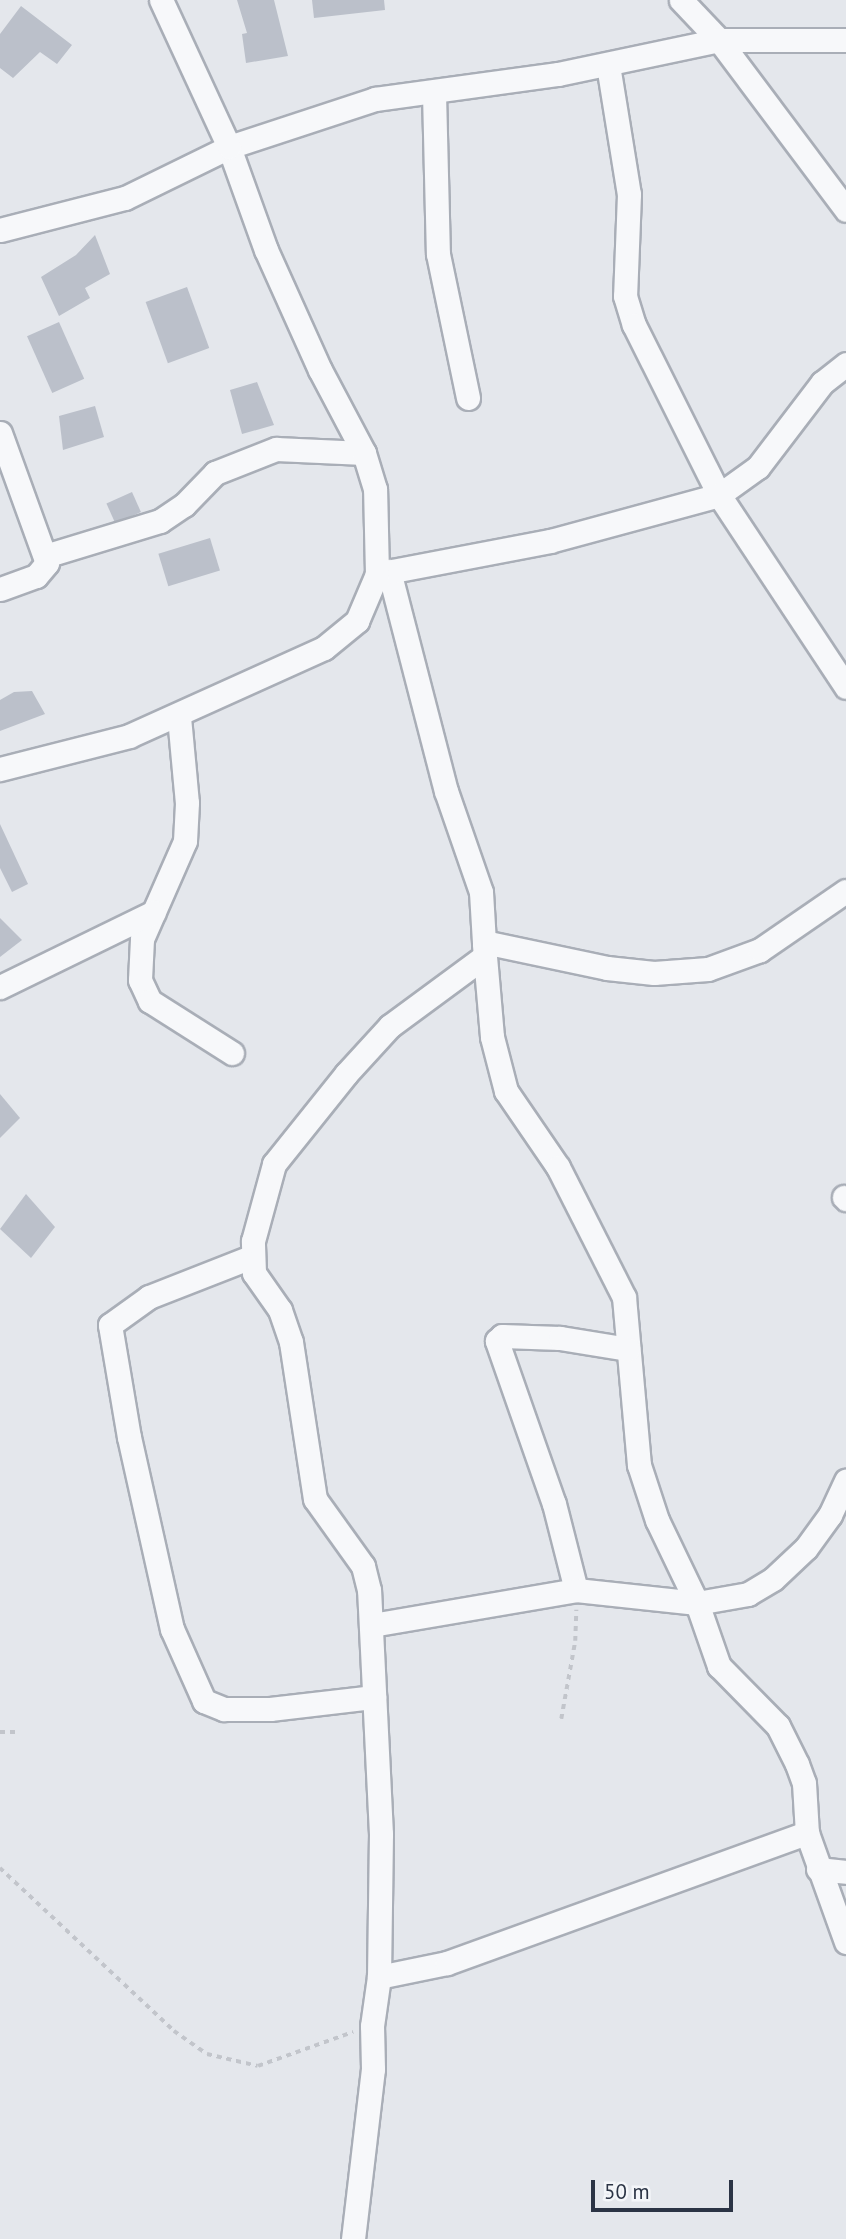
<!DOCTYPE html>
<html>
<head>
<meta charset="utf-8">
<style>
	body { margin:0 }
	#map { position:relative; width:846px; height:2239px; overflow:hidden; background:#e4e7ec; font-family:"PT Sans",sans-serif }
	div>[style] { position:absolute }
	.building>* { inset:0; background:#bbc0ca; transform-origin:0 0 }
	.path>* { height:3.5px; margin-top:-1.75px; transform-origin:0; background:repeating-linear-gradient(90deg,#c2c5cb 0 5px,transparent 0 10px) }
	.roads { filter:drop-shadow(2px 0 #a9aeb7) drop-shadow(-2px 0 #a9aeb7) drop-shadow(0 2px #a9aeb7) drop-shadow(0 -2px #a9aeb7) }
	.minor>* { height:23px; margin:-11.5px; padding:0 11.5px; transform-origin:11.5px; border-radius:11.5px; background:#f7f8fa }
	span { translate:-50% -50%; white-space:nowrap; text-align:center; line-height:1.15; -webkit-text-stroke:7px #f4f6f9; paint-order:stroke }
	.scale { position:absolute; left:591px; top:2180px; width:142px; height:32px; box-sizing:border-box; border:4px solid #2b3445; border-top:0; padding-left:9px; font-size:21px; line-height:24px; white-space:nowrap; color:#2b3445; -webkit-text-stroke:5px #f4f6f9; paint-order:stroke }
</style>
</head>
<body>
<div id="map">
	<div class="building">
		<div style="clip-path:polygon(237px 0,274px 0,288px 56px,246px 63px,242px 34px,247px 33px)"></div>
		<div style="clip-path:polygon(312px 0,384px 0,385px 10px,314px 18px)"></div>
		<div style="clip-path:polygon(21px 6px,72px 45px,57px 64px,40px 52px,13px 78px,0 68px,0 34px)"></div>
		<div style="clip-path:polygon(95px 235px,110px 274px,85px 288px,90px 298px,59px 316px,41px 277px,76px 255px)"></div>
		<div style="left:187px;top:287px;width:65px;height:44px;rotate:70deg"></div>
		<div style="left:59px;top:322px;width:62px;height:35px;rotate:66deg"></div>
		<div style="clip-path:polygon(257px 382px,274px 425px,242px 434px,230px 390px)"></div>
		<div style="clip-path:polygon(95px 406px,104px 437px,63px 450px,59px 416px)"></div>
		<div style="left:132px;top:492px;width:22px;height:28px;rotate:66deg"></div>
		<div style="left:210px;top:538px;width:34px;height:54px;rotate:73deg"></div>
		<div style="clip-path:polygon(32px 691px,45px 714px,0 731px,0 700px,14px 692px)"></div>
		<div style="clip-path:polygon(0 824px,28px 884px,12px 892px,0 868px)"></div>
		<div style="clip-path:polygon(0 918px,22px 940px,0 957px)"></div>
		<div style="clip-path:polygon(0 1094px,20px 1118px,0 1138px)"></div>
		<div style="clip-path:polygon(26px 1194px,55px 1227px,31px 1258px,0 1229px)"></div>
	</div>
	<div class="path">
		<div style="left:561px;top:1719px;width:79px;rotate:-79.8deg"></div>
		<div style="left:575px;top:1641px;width:31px;rotate:-88deg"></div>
		<div style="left:0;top:1732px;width:15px"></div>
		<div style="left:0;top:1868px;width:238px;rotate:43.1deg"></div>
		<div style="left:174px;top:2031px;width:40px;rotate:34.9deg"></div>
		<div style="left:207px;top:2054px;width:52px;rotate:13.2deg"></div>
		<div style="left:258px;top:2066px;width:101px;rotate:-19.7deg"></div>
	</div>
	<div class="roads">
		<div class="minor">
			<div style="left:681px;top:0;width:55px;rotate:46.5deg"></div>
			<div style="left:719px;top:40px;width:212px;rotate:53.2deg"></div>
			<div style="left:608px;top:65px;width:131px;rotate:80.8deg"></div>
			<div style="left:629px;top:194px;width:102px;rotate:92.2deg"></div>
			<div style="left:625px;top:296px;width:30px;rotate:73deg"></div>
			<div style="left:634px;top:325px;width:190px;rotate:63.4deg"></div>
			<div style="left:719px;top:495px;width:230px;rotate:56.5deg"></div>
			<div style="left:434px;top:93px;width:161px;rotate:88.6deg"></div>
			<div style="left:438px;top:254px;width:147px;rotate:78.2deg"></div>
			<div style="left:0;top:230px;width:129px;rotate:-14.4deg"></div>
			<div style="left:125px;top:198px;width:116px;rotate:-26.1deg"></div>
			<div style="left:229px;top:147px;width:154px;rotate:-18.2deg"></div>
			<div style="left:375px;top:99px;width:185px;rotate:-7.8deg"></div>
			<div style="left:558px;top:74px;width:165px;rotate:-11.9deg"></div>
			<div style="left:719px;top:40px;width:127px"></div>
			<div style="left:0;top:433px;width:138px;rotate:70.1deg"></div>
			<div style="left:47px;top:563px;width:17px;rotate:130deg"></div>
			<div style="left:36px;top:576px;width:38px;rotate:160deg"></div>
			<div style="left:45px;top:556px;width:120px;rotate:-16.9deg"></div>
			<div style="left:160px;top:521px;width:29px;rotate:-34deg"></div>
			<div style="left:184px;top:505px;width:45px;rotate:-45.9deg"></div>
			<div style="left:215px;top:473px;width:66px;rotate:-21.5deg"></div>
			<div style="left:276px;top:449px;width:88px;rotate:2.6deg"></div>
			<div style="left:389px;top:571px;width:227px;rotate:75.5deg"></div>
			<div style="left:446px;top:791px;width:107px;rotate:70.9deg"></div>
			<div style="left:481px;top:892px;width:50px;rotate:86.6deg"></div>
			<div style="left:484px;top:942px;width:126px;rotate:11.9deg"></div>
			<div style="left:607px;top:968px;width:47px;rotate:6.1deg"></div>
			<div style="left:654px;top:973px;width:54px;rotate:-4.2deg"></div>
			<div style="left:708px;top:969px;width:55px;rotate:-20.1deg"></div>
			<div style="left:760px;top:950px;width:104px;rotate:-34.5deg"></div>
			<div style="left:377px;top:574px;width:176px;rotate:-10.8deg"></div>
			<div style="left:550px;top:541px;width:175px;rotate:-15.2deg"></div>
			<div style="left:719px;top:495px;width:48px;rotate:-35.7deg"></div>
			<div style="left:758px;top:467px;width:106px;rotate:-52.7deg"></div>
			<div style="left:822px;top:383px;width:31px;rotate:-38deg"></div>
			<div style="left:179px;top:717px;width:86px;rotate:84.7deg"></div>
			<div style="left:187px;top:803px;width:38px;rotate:93deg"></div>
			<div style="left:185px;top:841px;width:107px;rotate:113.7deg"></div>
			<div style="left:142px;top:939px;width:41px;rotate:92.8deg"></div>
			<div style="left:140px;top:980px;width:23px;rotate:65deg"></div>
			<div style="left:150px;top:1001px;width:97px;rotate:32.4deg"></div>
			<div style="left:0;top:769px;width:133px;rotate:-14.3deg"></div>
			<div style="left:129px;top:736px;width:214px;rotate:-24.3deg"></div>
			<div style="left:324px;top:648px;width:43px;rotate:-39.3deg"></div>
			<div style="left:357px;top:621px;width:51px;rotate:-66.9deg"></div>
			<div style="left:377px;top:574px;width:85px;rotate:-91.3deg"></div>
			<div style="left:375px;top:489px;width:38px;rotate:-107deg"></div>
			<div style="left:364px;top:453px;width:94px;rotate:-117.9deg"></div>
			<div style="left:320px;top:370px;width:132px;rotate:-114.2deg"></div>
			<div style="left:266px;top:250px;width:109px;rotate:-109.8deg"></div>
			<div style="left:229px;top:147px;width:162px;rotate:-114.8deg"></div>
			<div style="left:484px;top:945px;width:92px;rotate:85deg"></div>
			<div style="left:492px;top:1037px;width:56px;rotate:75.5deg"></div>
			<div style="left:506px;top:1091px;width:92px;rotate:55.6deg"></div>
			<div style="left:558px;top:1167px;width:146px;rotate:63.1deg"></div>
			<div style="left:624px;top:1297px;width:169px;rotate:84.9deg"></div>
			<div style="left:639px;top:1465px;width:58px;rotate:71.9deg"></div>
			<div style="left:657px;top:1520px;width:92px;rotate:64.3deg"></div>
			<div style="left:697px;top:1603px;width:67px;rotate:70.8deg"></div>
			<div style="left:719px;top:1666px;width:84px;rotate:45.5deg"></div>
			<div style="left:778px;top:1726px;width:42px;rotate:63.4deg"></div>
			<div style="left:797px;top:1764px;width:20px;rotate:70deg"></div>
			<div style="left:804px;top:1783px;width:50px;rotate:86.6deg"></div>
			<div style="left:807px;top:1833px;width:116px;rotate:70.3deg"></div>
			<div style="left:0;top:987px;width:171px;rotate:-26deg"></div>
			<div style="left:844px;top:1197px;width:3px;rotate:45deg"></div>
			<div style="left:251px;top:1257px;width:110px;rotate:158.6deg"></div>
			<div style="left:149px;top:1297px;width:48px;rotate:144.3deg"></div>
			<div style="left:110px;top:1325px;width:114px;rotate:80.4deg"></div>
			<div style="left:129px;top:1437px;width:197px;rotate:77.4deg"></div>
			<div style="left:172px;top:1629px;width:79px;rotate:66deg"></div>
			<div style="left:204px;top:1701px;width:22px;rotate:22deg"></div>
			<div style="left:224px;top:1709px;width:46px"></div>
			<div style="left:270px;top:1709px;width:105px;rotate:-6.6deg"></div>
			<div style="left:576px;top:1590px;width:89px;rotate:-104.3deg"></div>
			<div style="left:554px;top:1504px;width:173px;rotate:-109.3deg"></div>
			<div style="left:497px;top:1341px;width:7px;rotate:-45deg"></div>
			<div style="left:502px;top:1336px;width:58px;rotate:2deg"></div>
			<div style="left:560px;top:1338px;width:69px;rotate:9.2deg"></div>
			<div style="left:372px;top:1625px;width:207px;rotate:-9.7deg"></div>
			<div style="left:576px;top:1590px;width:122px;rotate:6.1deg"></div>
			<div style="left:697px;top:1603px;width:52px;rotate:-10deg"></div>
			<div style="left:748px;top:1594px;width:29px;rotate:-31deg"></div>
			<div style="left:773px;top:1579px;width:45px;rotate:-43.2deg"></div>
			<div style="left:806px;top:1548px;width:41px;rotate:-54deg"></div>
			<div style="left:830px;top:1515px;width:38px;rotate:-65deg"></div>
			<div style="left:818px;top:1869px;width:28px;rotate:6deg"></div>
			<div style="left:379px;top:1977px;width:69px;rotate:-11.6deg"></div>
			<div style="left:447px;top:1963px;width:383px;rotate:-19.9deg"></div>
			<div style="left:353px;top:2239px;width:171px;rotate:-83.3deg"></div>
			<div style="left:373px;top:2069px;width:43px;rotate:-91.3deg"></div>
			<div style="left:372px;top:2026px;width:49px;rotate:-81.9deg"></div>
			<div style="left:379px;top:1977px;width:143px;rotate:-89.2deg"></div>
			<div style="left:381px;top:1834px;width:244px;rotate:-92.8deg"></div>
			<div style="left:369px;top:1590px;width:25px;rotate:-104deg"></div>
			<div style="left:363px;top:1566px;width:82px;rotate:-125.6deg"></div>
			<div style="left:315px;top:1499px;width:159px;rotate:-98.7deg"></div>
			<div style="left:291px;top:1342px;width:34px;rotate:-109deg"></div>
			<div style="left:280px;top:1310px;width:45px;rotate:-125.1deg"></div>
			<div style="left:254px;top:1273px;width:32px;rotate:-92deg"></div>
			<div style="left:253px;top:1241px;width:80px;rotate:-74.7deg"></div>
			<div style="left:274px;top:1164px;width:115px;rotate:-51.3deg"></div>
			<div style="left:346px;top:1074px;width:65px;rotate:-47.5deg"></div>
			<div style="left:390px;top:1026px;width:118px;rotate:-36.4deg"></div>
		</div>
	</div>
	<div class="scale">50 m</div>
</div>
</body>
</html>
